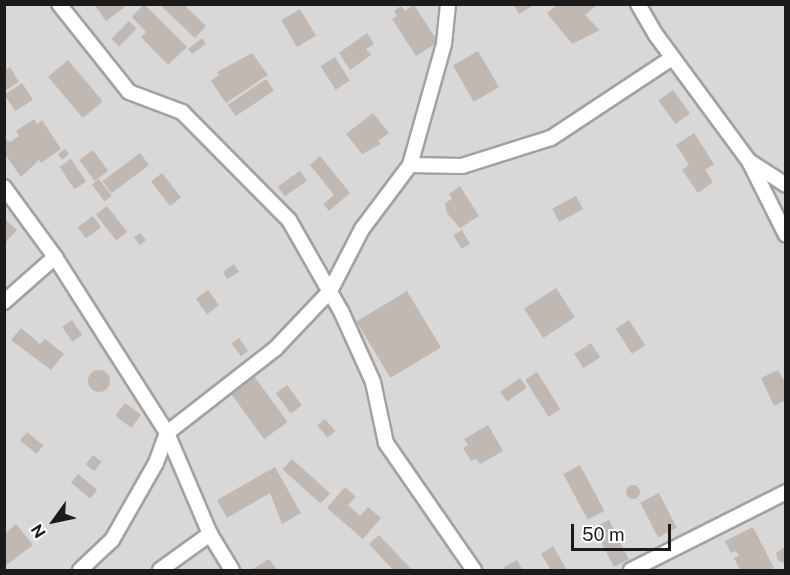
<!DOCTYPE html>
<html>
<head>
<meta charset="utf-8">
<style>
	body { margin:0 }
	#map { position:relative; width:790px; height:575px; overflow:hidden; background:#ece9e1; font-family:"Public Sans",sans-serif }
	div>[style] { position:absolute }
	.residential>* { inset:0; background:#d9d8d8; transform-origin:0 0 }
	.building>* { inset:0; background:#c0b8b1; transform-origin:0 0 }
	.round { border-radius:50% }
	.roads { filter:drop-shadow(2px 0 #a2a2a2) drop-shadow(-2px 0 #a2a2a2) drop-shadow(0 2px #a2a2a2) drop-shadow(0 -2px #a2a2a2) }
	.street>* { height:14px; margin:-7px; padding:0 7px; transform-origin:7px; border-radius:7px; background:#fff }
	span { translate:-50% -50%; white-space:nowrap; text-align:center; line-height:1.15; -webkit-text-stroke:5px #fff; paint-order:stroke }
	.frame { position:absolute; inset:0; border:6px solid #1b1b1b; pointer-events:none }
	.north { position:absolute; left:24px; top:491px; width:60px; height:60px; -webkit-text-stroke:4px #fff; paint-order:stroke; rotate:237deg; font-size:16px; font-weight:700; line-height:24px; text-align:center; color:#1b1b1b }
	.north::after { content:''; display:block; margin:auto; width:21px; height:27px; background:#1b1b1b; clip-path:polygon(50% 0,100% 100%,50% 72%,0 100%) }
	.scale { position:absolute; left:571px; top:524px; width:100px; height:27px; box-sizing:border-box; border:3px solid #1b1b1b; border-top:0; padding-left:8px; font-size:18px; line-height:21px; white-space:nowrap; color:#1b1b1b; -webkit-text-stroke:4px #fff; paint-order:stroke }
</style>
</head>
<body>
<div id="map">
	<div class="residential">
		<div style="left:5px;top:5px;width:780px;height:565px"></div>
	</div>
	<div class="building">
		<div style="clip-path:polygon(94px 4px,125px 4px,126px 6px,106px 21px)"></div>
		<div style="clip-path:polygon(144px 4px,187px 47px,168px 65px,141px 37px,146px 32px,132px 17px)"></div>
		<div style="clip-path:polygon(513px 4px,535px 4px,519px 14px)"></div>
		<div style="clip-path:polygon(160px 5px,184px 5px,206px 26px,195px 38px)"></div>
		<div style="clip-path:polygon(414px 5px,438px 42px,416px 56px,392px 19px,397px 16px,394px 11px,401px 6px,405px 11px)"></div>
		<div style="clip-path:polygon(557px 5px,597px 5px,585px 15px,600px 30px,572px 44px,547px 13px)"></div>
		<div style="left:300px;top:9px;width:31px;height:22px;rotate:59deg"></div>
		<div style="left:129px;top:21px;width:11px;height:25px;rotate:45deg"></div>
		<div style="clip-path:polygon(367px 33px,374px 44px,366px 49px,371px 55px,350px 70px,339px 53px)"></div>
		<div style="clip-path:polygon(202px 38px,206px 44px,192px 54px,188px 49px)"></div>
		<div style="left:478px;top:51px;width:42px;height:29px;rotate:60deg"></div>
		<div style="clip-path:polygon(252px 53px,268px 75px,226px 103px,211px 81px,219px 75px,217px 72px)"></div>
		<div style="left:335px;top:57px;width:28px;height:17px;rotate:58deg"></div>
		<div style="left:68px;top:60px;width:54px;height:26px;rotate:50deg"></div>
		<div style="clip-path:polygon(10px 67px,19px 82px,6px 90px,4px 71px)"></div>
		<div style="left:266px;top:79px;width:14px;height:46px;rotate:56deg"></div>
		<div style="left:22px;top:83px;width:20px;height:21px;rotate:57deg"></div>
		<div style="left:673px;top:90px;width:29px;height:18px;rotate:54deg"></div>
		<div style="clip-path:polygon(373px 113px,389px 133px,378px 141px,381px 144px,362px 154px,346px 134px)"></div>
		<div style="clip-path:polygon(34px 119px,37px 124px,42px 120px,61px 149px,41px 163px,39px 160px,21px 177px,4px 153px,4px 139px,10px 142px,19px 136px,16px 131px)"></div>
		<div style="clip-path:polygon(694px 133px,714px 164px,705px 170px,713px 182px,698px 193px,682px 170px,689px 165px,676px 145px)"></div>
		<div style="clip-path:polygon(65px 149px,69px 154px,62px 160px,58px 154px)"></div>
		<div style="left:93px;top:150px;width:26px;height:17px;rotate:54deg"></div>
		<div style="left:140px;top:153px;width:15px;height:47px;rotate:53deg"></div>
		<div style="clip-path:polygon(320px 156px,350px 193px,329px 211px,323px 204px,334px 195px,310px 165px)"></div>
		<div style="left:71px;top:159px;width:27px;height:14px;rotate:56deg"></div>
		<div style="left:300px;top:171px;width:12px;height:27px;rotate:55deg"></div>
		<div style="left:162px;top:173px;width:31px;height:14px;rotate:52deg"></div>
		<div style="left:99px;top:179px;width:21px;height:9px;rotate:53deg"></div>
		<div style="clip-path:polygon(460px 186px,479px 216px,460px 228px,447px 213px,445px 203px,452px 199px,449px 194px)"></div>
		<div style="left:576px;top:196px;width:15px;height:27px;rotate:62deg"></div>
		<div style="left:107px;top:206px;width:33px;height:14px;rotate:52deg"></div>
		<div style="left:93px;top:216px;width:14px;height:19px;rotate:54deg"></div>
		<div style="clip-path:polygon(4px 218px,17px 230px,4px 244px)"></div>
		<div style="left:462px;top:230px;width:16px;height:10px;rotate:60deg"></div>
		<div style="clip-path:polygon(140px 233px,146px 240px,140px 245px,134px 237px)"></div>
		<div style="clip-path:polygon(234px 264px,239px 272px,227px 279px,223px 272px)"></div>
		<div style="left:556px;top:288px;width:35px;height:38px;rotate:57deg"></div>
		<div style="left:208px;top:290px;width:19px;height:15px;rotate:54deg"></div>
		<div style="left:407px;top:291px;width:66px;height:59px;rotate:59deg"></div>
		<div style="left:72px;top:320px;width:18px;height:12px;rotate:56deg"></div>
		<div style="left:629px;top:320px;width:30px;height:16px;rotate:57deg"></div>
		<div style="clip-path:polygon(21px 328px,40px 344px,45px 339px,64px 354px,51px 370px,11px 340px)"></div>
		<div style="left:239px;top:338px;width:16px;height:9px;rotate:55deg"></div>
		<div style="left:591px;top:343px;width:17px;height:20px;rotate:57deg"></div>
		<div class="round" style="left:88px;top:370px;width:22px;height:22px"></div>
		<div style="clip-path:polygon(778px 370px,786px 384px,786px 400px,774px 406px,761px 378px)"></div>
		<div style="left:537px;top:372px;width:44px;height:14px;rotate:58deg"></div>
		<div style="left:254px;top:376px;width:57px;height:29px;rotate:54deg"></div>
		<div style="left:520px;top:378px;width:12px;height:24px;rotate:55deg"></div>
		<div style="left:287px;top:385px;width:25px;height:14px;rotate:53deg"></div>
		<div style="left:125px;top:403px;width:20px;height:16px;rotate:37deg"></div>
		<div style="left:325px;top:419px;width:16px;height:10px;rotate:50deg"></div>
		<div style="clip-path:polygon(488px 425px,503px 451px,480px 464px,476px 459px,471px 461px,463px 448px,468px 445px,464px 439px)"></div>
		<div style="left:27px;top:432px;width:21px;height:11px;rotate:39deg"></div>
		<div style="left:93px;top:455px;width:11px;height:12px;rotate:38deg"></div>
		<div style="left:292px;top:459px;width:51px;height:14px;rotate:42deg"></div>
		<div style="left:580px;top:465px;width:52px;height:19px;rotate:62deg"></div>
		<div style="clip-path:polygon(275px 467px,301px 513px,282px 524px,270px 493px,227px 518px,217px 500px)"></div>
		<div style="left:78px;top:474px;width:25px;height:11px;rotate:40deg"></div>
		<div class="round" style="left:626px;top:485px;width:14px;height:14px"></div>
		<div style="clip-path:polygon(345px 487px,356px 497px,348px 505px,360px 516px,368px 507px,381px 518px,363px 539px,327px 508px)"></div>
		<div style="left:659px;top:493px;width:39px;height:21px;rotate:63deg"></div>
		<div style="left:609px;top:520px;width:44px;height:17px;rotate:63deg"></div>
		<div style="clip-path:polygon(16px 524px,33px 545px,4px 567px,4px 534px)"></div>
		<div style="clip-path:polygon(753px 527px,774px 568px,769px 570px,740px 570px,734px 558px,739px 556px,736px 551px,731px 553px,725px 541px)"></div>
		<div style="clip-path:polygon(379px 535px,412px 570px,393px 570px,369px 544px)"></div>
		<div style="clip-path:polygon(553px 546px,567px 570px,551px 570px,541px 554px)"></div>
		<div style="clip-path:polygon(786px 546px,786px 564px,778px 561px,776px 553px)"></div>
		<div style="clip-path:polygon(269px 559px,277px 570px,251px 570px)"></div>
		<div style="clip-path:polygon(517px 560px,522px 569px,505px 570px,503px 568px)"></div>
	</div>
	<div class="roads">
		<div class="street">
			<div style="left:59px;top:4px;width:112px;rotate:51.5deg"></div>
			<div style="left:129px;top:92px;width:57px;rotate:20.7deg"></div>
			<div style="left:182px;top:112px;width:152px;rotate:45.3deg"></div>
			<div style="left:289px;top:220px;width:105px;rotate:60.3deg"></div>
			<div style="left:341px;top:311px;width:78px;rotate:65.7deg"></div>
			<div style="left:373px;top:382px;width:62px;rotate:78deg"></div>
			<div style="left:386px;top:443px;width:155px;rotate:55.3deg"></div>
			<div style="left:638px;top:4px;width:36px;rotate:60deg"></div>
			<div style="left:656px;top:35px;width:157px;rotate:53.6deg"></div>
			<div style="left:749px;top:161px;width:44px;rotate:33deg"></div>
			<div style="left:750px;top:163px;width:80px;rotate:63.4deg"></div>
			<div style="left:410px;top:165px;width:52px;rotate:1.1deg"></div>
			<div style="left:462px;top:166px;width:93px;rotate:-17.5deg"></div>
			<div style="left:551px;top:138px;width:145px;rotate:-33.5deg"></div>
			<div style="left:4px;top:187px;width:87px;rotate:53.9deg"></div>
			<div style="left:55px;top:257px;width:209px;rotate:57.5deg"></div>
			<div style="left:167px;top:433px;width:110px;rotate:66.9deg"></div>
			<div style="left:210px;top:534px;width:42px;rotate:58.6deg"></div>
			<div style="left:4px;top:302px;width:68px;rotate:-41.4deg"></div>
			<div style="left:80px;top:570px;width:44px;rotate:-43.2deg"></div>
			<div style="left:112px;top:540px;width:89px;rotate:-60.3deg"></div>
			<div style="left:156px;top:463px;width:32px;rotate:-70deg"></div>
			<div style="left:167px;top:433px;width:137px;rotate:-37.9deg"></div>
			<div style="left:275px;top:349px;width:80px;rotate:-46.5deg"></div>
			<div style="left:330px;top:291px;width:70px;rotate:-62.7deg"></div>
			<div style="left:362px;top:229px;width:80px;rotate:-53.1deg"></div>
			<div style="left:410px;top:165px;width:126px;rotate:-74.3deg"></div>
			<div style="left:444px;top:44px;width:40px;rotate:-84.3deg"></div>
			<div style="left:160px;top:570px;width:62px;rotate:-35.8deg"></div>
			<div style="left:631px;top:570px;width:174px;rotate:-26.7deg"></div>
		</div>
	</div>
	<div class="frame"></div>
	<div class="north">N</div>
	<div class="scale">50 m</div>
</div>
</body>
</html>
